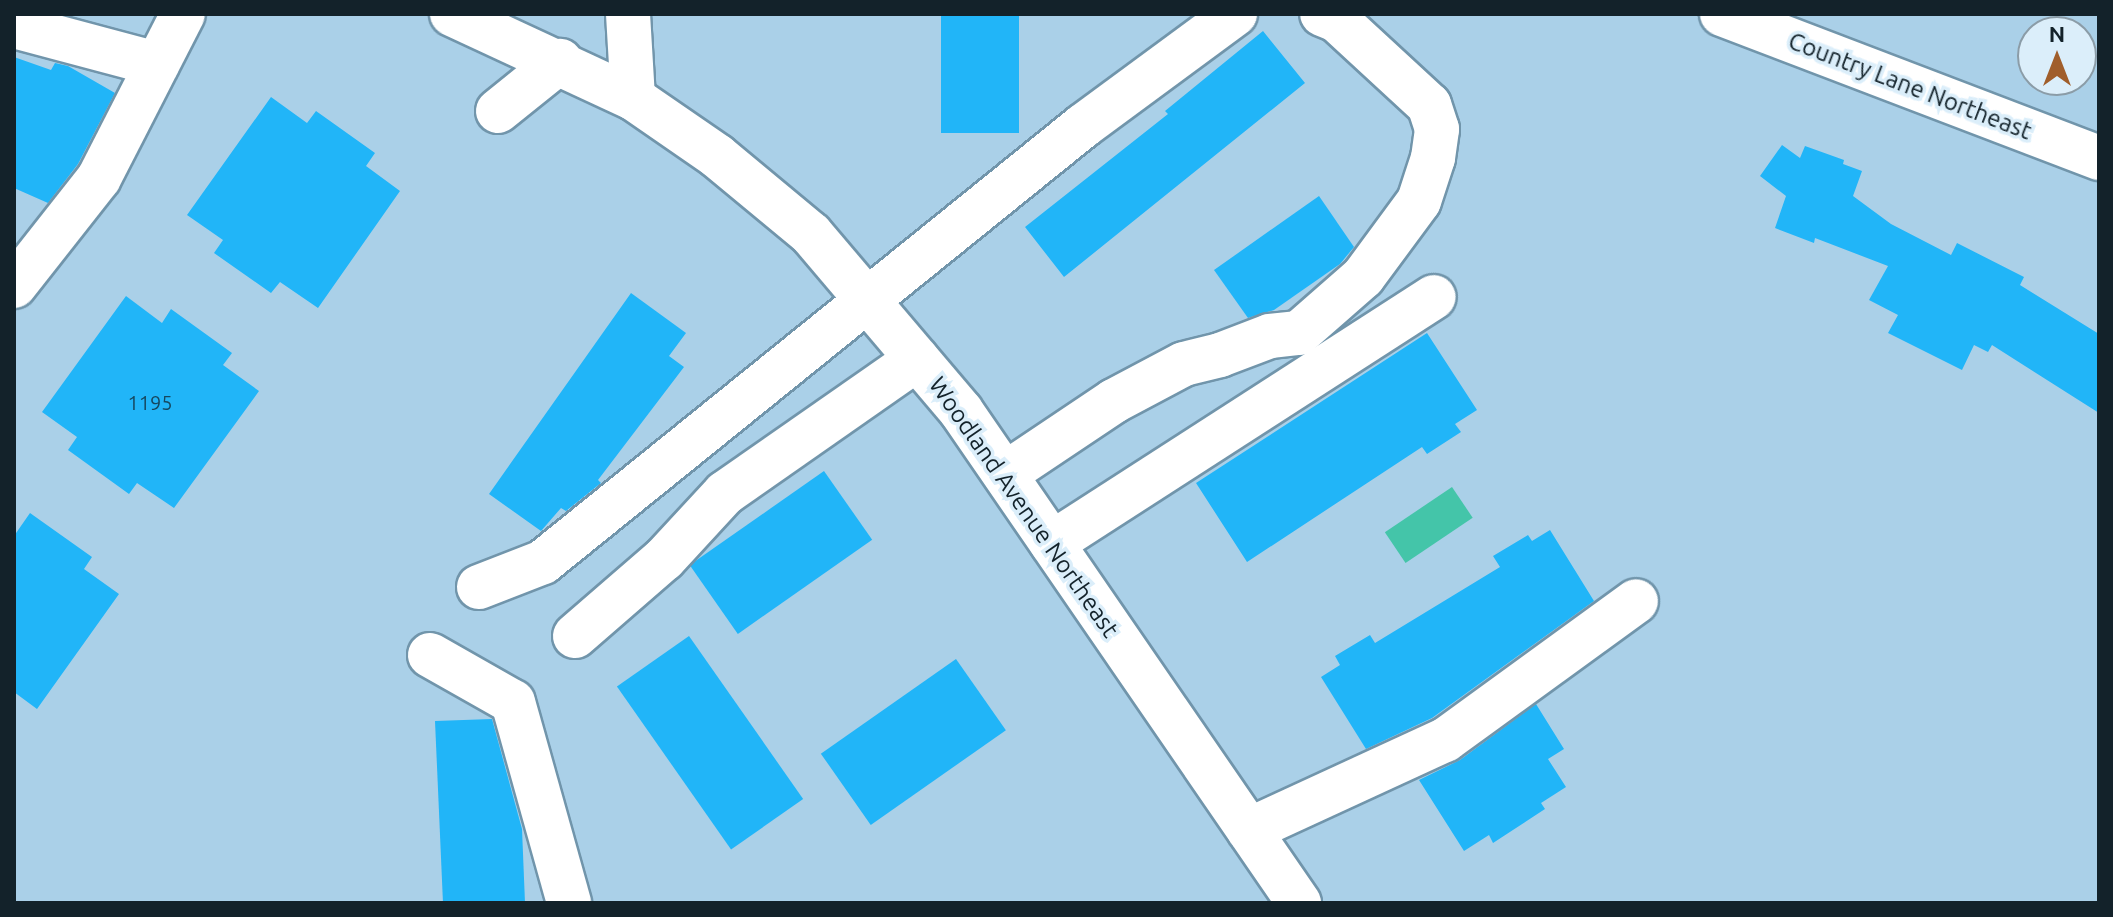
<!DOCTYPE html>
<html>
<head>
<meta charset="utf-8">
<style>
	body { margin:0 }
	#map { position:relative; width:2113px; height:917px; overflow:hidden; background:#aad0e8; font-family:Ubuntu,sans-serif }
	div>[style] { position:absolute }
	.water>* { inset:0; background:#44c5a9; transform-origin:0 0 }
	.building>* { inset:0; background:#21b5f8; transform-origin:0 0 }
	.roads { filter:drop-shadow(2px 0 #7195ab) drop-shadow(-2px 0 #7195ab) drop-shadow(0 2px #7195ab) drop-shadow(0 -2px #7195ab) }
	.minor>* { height:44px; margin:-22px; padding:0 22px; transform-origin:22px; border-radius:22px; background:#fff }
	span { translate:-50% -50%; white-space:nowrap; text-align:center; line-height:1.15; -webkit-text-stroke:7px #dbeefa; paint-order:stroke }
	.number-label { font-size:20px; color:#16475e }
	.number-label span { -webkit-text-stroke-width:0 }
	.street-label { font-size:24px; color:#13222a }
	.frame { position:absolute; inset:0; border:16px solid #13222a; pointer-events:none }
	.north { position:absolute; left:2017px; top:16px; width:80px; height:80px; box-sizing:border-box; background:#dbeefa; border:2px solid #8b9ca7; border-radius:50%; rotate:0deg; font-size:22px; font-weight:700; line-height:32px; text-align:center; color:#13222a }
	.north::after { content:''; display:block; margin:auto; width:28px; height:36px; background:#a05e2b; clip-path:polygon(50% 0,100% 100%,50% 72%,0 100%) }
</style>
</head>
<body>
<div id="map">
	<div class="water">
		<div style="left:1452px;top:487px;width:37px;height:81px;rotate:56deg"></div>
	</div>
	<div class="building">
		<div style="left:941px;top:14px;width:78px;height:119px"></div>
		<div style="clip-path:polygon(1263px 31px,1305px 83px,1064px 277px,1025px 227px,1168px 114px,1165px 111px)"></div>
		<div style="clip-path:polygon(14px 57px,51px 70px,55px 63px,68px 66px,115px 93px,78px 164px,48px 203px,14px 188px)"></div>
		<div style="clip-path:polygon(271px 97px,307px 123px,316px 111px,375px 153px,366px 166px,400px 191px,318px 308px,280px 282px,271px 293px,214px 253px,223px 240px,187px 215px)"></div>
		<div style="clip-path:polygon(1782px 145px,1800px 158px,1805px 146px,1844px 160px,1843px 164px,1862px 171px,1853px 196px,1891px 224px,1951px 255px,1957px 243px,2024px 277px,2020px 285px,2099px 334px,2099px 413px,1992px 345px,1988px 352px,1974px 345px,1962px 370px,1888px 333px,1898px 315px,1869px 300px,1888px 266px,1815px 238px,1814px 243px,1775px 228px,1786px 196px,1760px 176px)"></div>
		<div style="clip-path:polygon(1319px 196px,1354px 247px,1340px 264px,1274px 310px,1248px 318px,1214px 270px)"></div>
		<div style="clip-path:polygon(631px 293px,686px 333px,669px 356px,684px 367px,598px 480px,601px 483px,566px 511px,561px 508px,541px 531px,489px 494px)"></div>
		<div style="clip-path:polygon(126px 296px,162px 323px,171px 309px,232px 353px,223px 365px,259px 391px,174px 508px,137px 483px,129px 494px,68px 450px,77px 437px,42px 412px)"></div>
		<div style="clip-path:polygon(1427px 333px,1477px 410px,1455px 424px,1461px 432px,1427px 454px,1422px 447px,1247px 562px,1196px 483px)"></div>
		<div style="left:824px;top:471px;width:84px;height:164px;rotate:55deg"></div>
		<div style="clip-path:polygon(30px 513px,92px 557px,84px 569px,119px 594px,37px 709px,14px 692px,14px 536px)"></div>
		<div style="clip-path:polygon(1550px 530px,1594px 601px,1432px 718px,1366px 749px,1321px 677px,1340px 665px,1335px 656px,1370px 635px,1375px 643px,1500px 567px,1493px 556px,1528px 535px,1532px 541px)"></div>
		<div style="left:689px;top:636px;width:199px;height:88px;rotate:55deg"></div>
		<div style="left:956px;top:659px;width:87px;height:165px;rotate:55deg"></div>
		<div style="clip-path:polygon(1536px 704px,1564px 749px,1548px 759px,1566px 787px,1541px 803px,1545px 809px,1493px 843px,1489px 835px,1464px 851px,1419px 780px,1460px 760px)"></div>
		<div style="clip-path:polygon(492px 719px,522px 829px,525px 903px,443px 903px,435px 721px)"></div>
	</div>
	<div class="roads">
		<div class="minor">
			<div style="left:452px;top:14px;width:200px;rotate:24.9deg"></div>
			<div style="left:633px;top:98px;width:102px;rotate:34.6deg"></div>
			<div style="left:717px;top:156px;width:122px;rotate:39.7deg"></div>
			<div style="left:811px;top:234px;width:232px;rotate:49.7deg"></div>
			<div style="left:961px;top:411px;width:597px;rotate:55.51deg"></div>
			<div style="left:628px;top:14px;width:84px;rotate:86.6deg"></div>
			<div style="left:1722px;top:14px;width:404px;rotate:20.9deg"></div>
			<div style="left:14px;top:26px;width:148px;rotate:14.9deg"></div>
			<div style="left:498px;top:111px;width:80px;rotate:-38.9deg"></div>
			<div style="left:14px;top:286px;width:137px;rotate:-51.8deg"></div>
			<div style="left:99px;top:178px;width:184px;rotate:-62.9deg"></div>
			<div style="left:1005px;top:474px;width:131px;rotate:-33.8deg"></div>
			<div style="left:1114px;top:401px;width:79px;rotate:-27.9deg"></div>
			<div style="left:1184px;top:364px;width:37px;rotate:-14deg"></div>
			<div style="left:1220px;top:355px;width:53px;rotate:-20.8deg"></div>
			<div style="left:1270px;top:336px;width:29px;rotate:-6deg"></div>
			<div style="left:1299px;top:333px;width:85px;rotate:-41.2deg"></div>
			<div style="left:1363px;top:277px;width:94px;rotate:-53.6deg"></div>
			<div style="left:1419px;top:201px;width:45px;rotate:-72deg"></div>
			<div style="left:1433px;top:158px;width:29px;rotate:-82deg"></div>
			<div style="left:1437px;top:129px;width:25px;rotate:-108deg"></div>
			<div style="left:1429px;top:105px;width:125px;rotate:-137.3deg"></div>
			<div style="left:1337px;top:20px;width:16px;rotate:-158deg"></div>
			<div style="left:1052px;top:543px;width:454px;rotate:-32.8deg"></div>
			<div style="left:479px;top:587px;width:69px;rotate:-21.3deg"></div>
			<div style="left:543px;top:562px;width:694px;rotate:-38.92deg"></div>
			<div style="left:1083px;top:126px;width:189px;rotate:-36.4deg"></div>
			<div style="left:575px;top:636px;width:118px;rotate:-40.9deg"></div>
			<div style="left:664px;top:559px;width:90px;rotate:-47.3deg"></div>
			<div style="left:725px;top:493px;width:234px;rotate:-34.9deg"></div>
			<div style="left:430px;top:655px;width:95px;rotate:29.5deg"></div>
			<div style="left:513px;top:702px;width:209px;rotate:74.4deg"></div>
			<div style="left:1249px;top:830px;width:216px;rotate:-24.7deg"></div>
			<div style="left:1445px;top:740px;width:236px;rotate:-36deg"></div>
		</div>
	</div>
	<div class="number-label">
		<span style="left:150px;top:402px">1195</span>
	</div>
	<div class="street-label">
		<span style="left:1910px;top:86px;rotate:21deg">Country Lane Northeast</span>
		<span style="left:1024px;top:507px;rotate:55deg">Woodland Avenue Northeast</span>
	</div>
	<div class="frame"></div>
	<div class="north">N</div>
</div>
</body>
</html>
